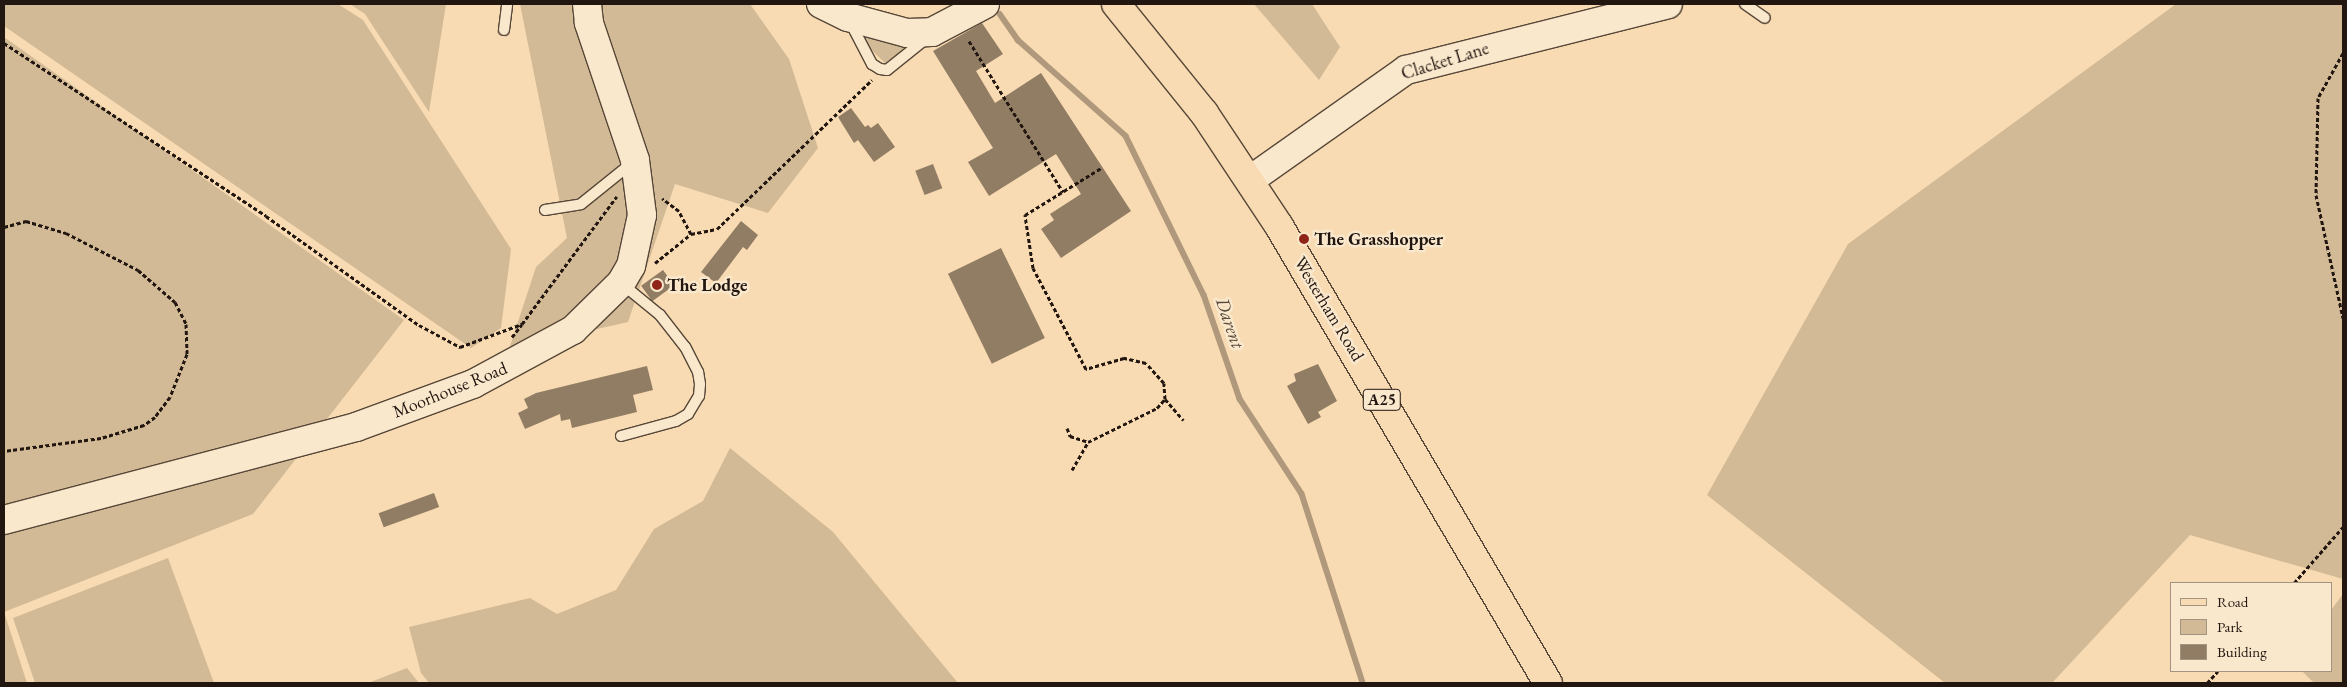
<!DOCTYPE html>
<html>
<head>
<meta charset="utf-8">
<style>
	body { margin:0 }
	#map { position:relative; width:2347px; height:687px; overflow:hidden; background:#f8dbb2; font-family:"EB Garamond",serif }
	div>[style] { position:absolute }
	.green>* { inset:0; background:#d3ba96 }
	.stream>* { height:5.5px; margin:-2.75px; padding:0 2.75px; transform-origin:2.75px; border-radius:2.75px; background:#af987b }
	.building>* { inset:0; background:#917c64; transform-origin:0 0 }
	.path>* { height:3px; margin-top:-1.5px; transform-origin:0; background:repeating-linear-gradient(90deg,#211610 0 4px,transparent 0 6.5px) }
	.roads { filter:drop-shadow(1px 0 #574738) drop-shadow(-1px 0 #574738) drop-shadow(0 1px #574738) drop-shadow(0 -1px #574738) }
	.lane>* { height:10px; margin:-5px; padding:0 5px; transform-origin:5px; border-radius:5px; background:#fae8cd }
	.secondary>* { height:28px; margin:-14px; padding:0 14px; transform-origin:14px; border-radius:14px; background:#fae8cd }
	.primary>* { height:28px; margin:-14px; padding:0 14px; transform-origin:14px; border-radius:14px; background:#f8dbb2 }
	.dots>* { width:14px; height:14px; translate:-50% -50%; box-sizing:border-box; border:2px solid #fae8cd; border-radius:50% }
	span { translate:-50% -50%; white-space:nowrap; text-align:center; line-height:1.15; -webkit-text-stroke:5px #fae8cd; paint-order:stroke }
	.shield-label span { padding:1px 4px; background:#fae8cd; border:1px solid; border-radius:4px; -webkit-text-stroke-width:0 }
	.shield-label { font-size:16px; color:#211610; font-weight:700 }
	.street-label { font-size:18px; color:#211610 }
	.poi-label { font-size:18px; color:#211610; font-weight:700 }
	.left { translate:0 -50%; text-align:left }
	.water-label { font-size:19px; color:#5a4a3b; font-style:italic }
	.frame { position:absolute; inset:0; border:5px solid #211610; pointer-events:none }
	.legend { position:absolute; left:2170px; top:582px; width:162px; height:90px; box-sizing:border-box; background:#fae8cd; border:1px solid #a39481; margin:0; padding:6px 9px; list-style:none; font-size:15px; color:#211610 }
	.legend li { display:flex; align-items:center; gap:10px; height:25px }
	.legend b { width:25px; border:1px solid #a39481 }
</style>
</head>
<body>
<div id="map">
	<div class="green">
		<div style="clip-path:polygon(4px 4px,338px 4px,363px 20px,511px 249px,501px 328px,471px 348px,4px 26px)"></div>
		<div style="clip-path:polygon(350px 4px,446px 4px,429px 112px,365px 14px)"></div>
		<div style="clip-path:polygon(520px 4px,750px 4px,789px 59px,818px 148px,768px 213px,675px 184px,628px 322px,509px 349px,536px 267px,567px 238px)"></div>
		<div style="clip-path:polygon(1254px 4px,1312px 4px,1340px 47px,1319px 80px)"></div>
		<div style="clip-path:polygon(2176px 4px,2343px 4px,2343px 579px,2190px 535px,2052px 683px,1945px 683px,1707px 495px,1848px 244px)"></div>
		<div style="clip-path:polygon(860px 32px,917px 41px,885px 63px,861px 40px)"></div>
		<div style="clip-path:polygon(4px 37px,404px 320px,253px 514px,4px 612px)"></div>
		<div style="clip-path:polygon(730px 448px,833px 532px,958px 683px,429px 683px,421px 673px,409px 627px,530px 598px,557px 614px,616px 590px,654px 529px,703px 501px)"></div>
		<div style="clip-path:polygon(168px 558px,214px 683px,35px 683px,13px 618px)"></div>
		<div style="clip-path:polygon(2343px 594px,2343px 683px,2314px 683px,2302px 671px,2331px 671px,2331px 610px)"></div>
		<div style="clip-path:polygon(4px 612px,27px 683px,4px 683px)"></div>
		<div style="clip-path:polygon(407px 668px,419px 683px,368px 683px)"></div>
	</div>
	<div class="stream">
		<div style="left:1000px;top:14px;width:32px;rotate:55deg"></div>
		<div style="left:1018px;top:40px;width:144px;rotate:41.6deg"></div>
		<div style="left:1126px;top:136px;width:177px;rotate:63.9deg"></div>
		<div style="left:1204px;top:295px;width:110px;rotate:70.9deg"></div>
		<div style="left:1240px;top:399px;width:113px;rotate:56.9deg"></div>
		<div style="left:1302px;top:494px;width:199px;rotate:72.1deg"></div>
	</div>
	<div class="building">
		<div style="clip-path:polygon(982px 23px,1003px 54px,976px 71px,995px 103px,1041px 73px,1131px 211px,1061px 258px,1041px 229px,1054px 220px,1050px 214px,1081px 194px,1056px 154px,989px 196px,968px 162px,993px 148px,933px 51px)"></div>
		<div style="clip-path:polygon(851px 108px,865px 127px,868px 125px,871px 128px,878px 123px,895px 147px,874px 162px,858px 140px,854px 143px,838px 117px)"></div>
		<div style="left:933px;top:164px;width:26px;height:19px;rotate:69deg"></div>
		<div style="clip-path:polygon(741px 221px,758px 235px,747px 250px,743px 247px,716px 283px,701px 272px)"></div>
		<div style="left:1001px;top:248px;width:100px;height:59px;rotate:64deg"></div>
		<div style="left:663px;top:270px;width:19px;height:27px;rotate:54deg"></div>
		<div style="clip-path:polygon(1318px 364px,1337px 401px,1318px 412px,1321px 417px,1308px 424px,1287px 386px,1296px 381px,1294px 374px)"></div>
		<div style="clip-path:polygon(647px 366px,653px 390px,633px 395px,637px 412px,572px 428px,570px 419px,561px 421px,560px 414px,525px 429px,518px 413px,528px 408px,524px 399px,536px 393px)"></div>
		<div style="left:434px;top:493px;width:15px;height:59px;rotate:70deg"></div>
	</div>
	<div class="path">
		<div style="left:969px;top:41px;width:178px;rotate:58.1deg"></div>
		<div style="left:4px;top:43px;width:314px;rotate:33.4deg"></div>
		<div style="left:266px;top:216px;width:188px;rotate:35.5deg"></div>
		<div style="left:419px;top:325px;width:47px;rotate:28.2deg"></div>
		<div style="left:460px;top:347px;width:66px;rotate:-20.4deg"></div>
		<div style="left:522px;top:324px;width:159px;rotate:-53.4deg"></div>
		<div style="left:2343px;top:53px;width:51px;rotate:119.1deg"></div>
		<div style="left:2318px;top:98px;width:97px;rotate:91.2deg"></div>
		<div style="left:2316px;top:195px;width:126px;rotate:77.6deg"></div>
		<div style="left:4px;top:227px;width:23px;rotate:-15deg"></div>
		<div style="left:26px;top:221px;width:42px;rotate:16.7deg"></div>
		<div style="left:66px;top:233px;width:81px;rotate:27.2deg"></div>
		<div style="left:138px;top:270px;width:49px;rotate:40.9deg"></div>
		<div style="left:175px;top:302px;width:25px;rotate:63deg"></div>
		<div style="left:186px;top:324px;width:30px;rotate:88deg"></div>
		<div style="left:187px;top:354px;width:46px;rotate:111.6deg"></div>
		<div style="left:170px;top:397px;width:25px;rotate:127deg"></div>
		<div style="left:155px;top:417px;width:14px;rotate:144deg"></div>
		<div style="left:144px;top:425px;width:45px;rotate:163.2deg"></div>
		<div style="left:101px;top:438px;width:98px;rotate:172.4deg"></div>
		<div style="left:691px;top:234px;width:26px;rotate:-11deg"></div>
		<div style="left:717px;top:229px;width:215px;rotate:-43.9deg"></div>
		<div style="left:655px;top:263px;width:46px;rotate:-38.9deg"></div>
		<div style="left:691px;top:234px;width:26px;rotate:-118deg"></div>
		<div style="left:679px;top:211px;width:21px;rotate:-143deg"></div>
		<div style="left:512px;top:337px;width:16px;rotate:-52deg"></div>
		<div style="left:1165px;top:399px;width:28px;rotate:49deg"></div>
		<div style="left:1067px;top:428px;width:9px;rotate:69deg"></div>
		<div style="left:1070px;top:436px;width:19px;rotate:18deg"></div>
		<div style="left:1088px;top:442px;width:77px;rotate:-26.2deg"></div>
		<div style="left:1157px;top:408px;width:12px;rotate:-48deg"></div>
		<div style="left:1165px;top:399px;width:16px;rotate:-94deg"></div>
		<div style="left:1164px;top:383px;width:27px;rotate:-132deg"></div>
		<div style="left:1146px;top:363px;width:23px;rotate:-167deg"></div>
		<div style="left:1124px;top:358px;width:40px;rotate:164deg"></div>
		<div style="left:1086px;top:369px;width:114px;rotate:-117.7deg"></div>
		<div style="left:1033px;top:268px;width:54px;rotate:-98.6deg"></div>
		<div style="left:1025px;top:215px;width:89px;rotate:-31.7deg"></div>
		<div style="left:1072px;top:470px;width:32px;rotate:-60deg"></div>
		<div style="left:2294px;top:583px;width:74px;rotate:-48.8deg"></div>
		<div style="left:2207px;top:683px;width:16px;rotate:-47deg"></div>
	</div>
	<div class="roads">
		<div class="lane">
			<div style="left:1745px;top:4px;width:24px;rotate:35deg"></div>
			<div style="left:849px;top:20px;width:50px;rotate:62.4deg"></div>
			<div style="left:872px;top:64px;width:9px;rotate:32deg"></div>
			<div style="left:880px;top:69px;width:7px;rotate:8deg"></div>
			<div style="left:887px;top:70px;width:51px;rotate:-38.7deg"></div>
			<div style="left:504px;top:30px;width:26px;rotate:-83deg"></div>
			<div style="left:545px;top:210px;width:36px;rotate:-9deg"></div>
			<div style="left:581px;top:204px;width:65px;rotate:-38.8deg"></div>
			<div style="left:621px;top:436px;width:57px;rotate:-15.3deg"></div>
			<div style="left:676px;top:421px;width:14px;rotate:-30deg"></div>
			<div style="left:688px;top:414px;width:21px;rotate:-59deg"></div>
			<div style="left:699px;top:396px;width:12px;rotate:-85deg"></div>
			<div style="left:700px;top:384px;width:12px;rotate:-99deg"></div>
			<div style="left:698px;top:372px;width:28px;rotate:-117deg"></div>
			<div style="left:685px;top:347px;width:41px;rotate:-128deg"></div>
			<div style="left:660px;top:315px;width:50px;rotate:-140.6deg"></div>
		</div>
		<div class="secondary">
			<div style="left:821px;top:4px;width:30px;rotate:26deg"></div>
			<div style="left:848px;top:17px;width:61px;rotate:15.2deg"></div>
			<div style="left:907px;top:33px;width:25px;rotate:-2deg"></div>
			<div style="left:932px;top:32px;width:60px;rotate:-27.8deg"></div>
			<div style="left:1250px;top:180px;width:191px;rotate:-35.2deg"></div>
			<div style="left:1406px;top:70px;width:270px;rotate:-14.1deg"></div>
			<div style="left:4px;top:520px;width:364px;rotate:-14.8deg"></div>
			<div style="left:356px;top:427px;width:125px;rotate:-20.2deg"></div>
			<div style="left:473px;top:384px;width:114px;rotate:-28.4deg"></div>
			<div style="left:573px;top:330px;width:67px;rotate:-44.4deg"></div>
			<div style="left:621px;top:283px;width:20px;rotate:-60deg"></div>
			<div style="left:631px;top:266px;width:52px;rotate:-77.8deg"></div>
			<div style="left:642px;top:215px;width:55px;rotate:-97.3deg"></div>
			<div style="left:635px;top:160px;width:145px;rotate:-108.6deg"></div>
			<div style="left:589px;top:23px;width:19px;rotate:-96deg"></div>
		</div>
		<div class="primary">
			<div style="left:1116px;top:4px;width:140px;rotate:51.1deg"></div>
			<div style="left:1204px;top:113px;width:136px;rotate:56.4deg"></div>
			<div style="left:1279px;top:226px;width:530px;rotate:59.52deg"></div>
		</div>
	</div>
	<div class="dots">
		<div style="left:1304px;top:239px;background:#8f2418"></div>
		<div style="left:657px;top:285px;background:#8f2418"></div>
	</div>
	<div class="shield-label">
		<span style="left:1382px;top:400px">A25</span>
	</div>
	<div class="street-label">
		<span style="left:1445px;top:61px;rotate:-17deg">Clacket Lane</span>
		<span style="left:1329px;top:309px;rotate:59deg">Westerham Road</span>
		<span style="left:450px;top:390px;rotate:-22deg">Moorhouse Road</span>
	</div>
	<div class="poi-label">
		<span class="left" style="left:1314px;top:239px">The Grasshopper</span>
		<span class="left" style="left:667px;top:285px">The Lodge</span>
	</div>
	<div class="water-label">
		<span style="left:1230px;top:323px;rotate:71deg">Darent</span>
	</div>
	<div class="frame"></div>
	<ul class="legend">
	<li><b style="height:6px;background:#f8dbb2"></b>Road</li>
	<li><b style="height:14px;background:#d3ba96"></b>Park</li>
	<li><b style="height:14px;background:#917c64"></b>Building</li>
	</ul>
</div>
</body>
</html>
